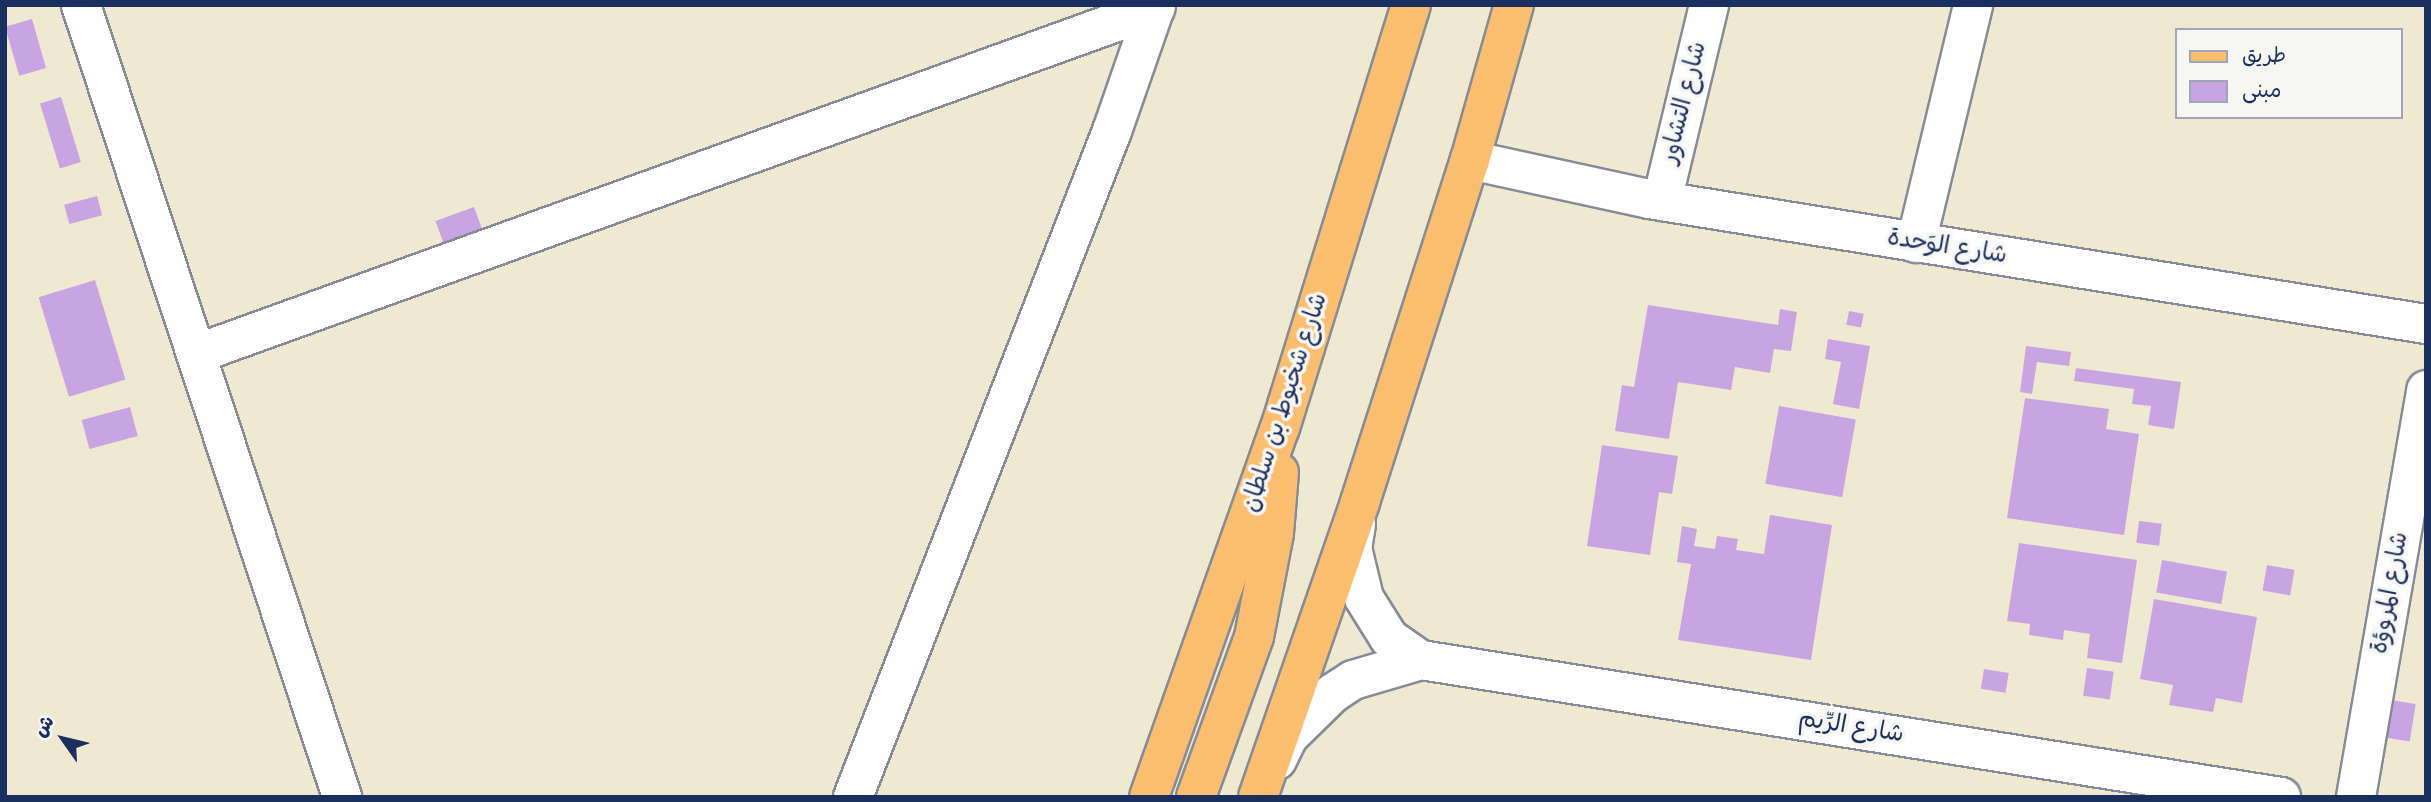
<!DOCTYPE html>
<html>
<head>
<meta charset="utf-8">
<style>
	body { margin:0 }
	#map { position:relative; width:2431px; height:802px; overflow:hidden; background:#efe9d2; font-family:"Indie Flower","Playpen Sans Arabic",sans-serif }
	div>[style] { position:absolute }
	.building>* { inset:0; background:#c8a5e2; transform-origin:0 0 }
	.roads { filter:drop-shadow(2px 0 #858c98) drop-shadow(-2px 0 #858c98) drop-shadow(0 2px #858c98) drop-shadow(0 -2px #858c98) }
	.minor>* { height:38px; margin:-19px; padding:0 19px; transform-origin:19px; border-radius:19px; background:#fff }
	.major>* { height:38px; margin:-19px; padding:0 19px; transform-origin:19px; border-radius:19px; background:#fbbd6e }
	span { translate:-50% -50%; white-space:nowrap; text-align:center; line-height:1.15; -webkit-text-stroke:7px #f6f6f2; paint-order:stroke }
	.street-label { font-size:24px; color:#1b2f5e }
	.frame { position:absolute; inset:0; border:7px solid #1b2f5e; pointer-events:none }
	.legend { position:absolute; left:2175px; top:28px; width:228px; height:91px; box-sizing:border-box; background:#f6f6f2; border:2px solid #9ea6b7; margin:0; padding:9px 12px; list-style:none; font-size:21px; color:#1b2f5e }
	.legend li { display:flex; align-items:center; gap:14px; height:35px }
	.legend b { width:35px; border:2px solid #9ea6b7 }
	.north { position:absolute; left:28px; top:704px; width:70px; height:70px; -webkit-text-stroke:5px #f6f6f2; paint-order:stroke; rotate:304deg; font-size:19px; font-weight:700; line-height:28px; text-align:center; color:#1b2f5e }
	.north::after { content:''; display:block; margin:auto; width:24px; height:32px; background:#1b2f5e; clip-path:polygon(50% 0,100% 100%,50% 72%,0 100%) }
</style>
</head>
<body>
<div id="map">
	<div class="building">
		<div style="left:32px;top:19px;width:51px;height:28px;rotate:74deg"></div>
		<div style="left:61px;top:97px;width:68px;height:22px;rotate:73deg"></div>
		<div style="left:97px;top:196px;width:20px;height:34px;rotate:75deg"></div>
		<div style="left:474px;top:207px;width:27px;height:41px;rotate:70deg"></div>
		<div style="left:95px;top:280px;width:104px;height:59px;rotate:73deg"></div>
		<div style="clip-path:polygon(1648px 305px,1778px 325px,1780px 309px,1797px 312px,1791px 351px,1774px 349px,1770px 373px,1735px 367px,1731px 390px,1678px 382px,1669px 439px,1615px 431px,1622px 385px,1634px 387px)"></div>
		<div style="left:1849px;top:311px;width:15px;height:14px;rotate:11deg"></div>
		<div style="clip-path:polygon(1828px 339px,1870px 346px,1859px 409px,1833px 404px,1841px 362px,1825px 359px)"></div>
		<div style="clip-path:polygon(2026px 346px,2071px 352px,2069px 366px,2037px 362px,2032px 394px,2020px 392px)"></div>
		<div style="clip-path:polygon(2076px 368px,2181px 382px,2174px 429px,2148px 425px,2151px 406px,2132px 404px,2134px 389px,2074px 381px)"></div>
		<div style="clip-path:polygon(2025px 398px,2109px 409px,2106px 429px,2139px 434px,2124px 535px,2007px 518px)"></div>
		<div style="left:1779px;top:406px;width:78px;height:79px;rotate:10deg"></div>
		<div style="left:130px;top:407px;width:30px;height:50px;rotate:75deg"></div>
		<div style="clip-path:polygon(1602px 445px,1678px 456px,1672px 494px,1659px 492px,1650px 555px,1587px 546px)"></div>
		<div style="clip-path:polygon(1770px 515px,1832px 525px,1811px 660px,1678px 640px,1691px 564px,1677px 562px,1682px 526px,1697px 529px,1694px 546px,1715px 549px,1717px 536px,1738px 539px,1736px 550px,1764px 554px)"></div>
		<div style="left:2139px;top:521px;width:23px;height:22px;rotate:7deg"></div>
		<div style="clip-path:polygon(2019px 543px,2137px 560px,2122px 663px,2087px 658px,2090px 634px,2064px 630px,2063px 640px,2029px 635px,2030px 624px,2007px 621px)"></div>
		<div style="left:2162px;top:560px;width:66px;height:33px;rotate:10deg"></div>
		<div style="left:2267px;top:565px;width:28px;height:26px;rotate:10deg"></div>
		<div style="clip-path:polygon(2154px 599px,2257px 617px,2242px 703px,2216px 698px,2213px 712px,2169px 705px,2173px 685px,2140px 679px)"></div>
		<div style="left:2087px;top:668px;width:27px;height:28px;rotate:8deg"></div>
		<div style="left:1984px;top:669px;width:25px;height:20px;rotate:9deg"></div>
		<div style="left:2391px;top:700px;width:25px;height:38px;rotate:9deg"></div>
	</div>
	<div class="roads">
		<div class="minor">
			<div style="left:81px;top:5px;width:834px;rotate:71.76deg"></div>
			<div style="left:1470px;top:160px;width:183px;rotate:12.3deg"></div>
			<div style="left:1649px;top:199px;width:787px;rotate:9.14deg"></div>
			<div style="left:1662px;top:201px;width:202px;rotate:-76.5deg"></div>
			<div style="left:1916px;top:243px;width:245px;rotate:-76.5deg"></div>
			<div style="left:196px;top:354px;width:1020px;rotate:-19.84deg"></div>
			<div style="left:1356px;top:524px;width:24px;rotate:99deg"></div>
			<div style="left:1352px;top:548px;width:51px;rotate:76.5deg"></div>
			<div style="left:1364px;top:598px;width:47px;rotate:58deg"></div>
			<div style="left:1389px;top:638px;width:39px;rotate:35deg"></div>
			<div style="left:1421px;top:660px;width:871px;rotate:9.05deg"></div>
			<div style="left:1277px;top:760px;width:25px;rotate:-64deg"></div>
			<div style="left:1288px;top:737px;width:63px;rotate:-44.4deg"></div>
			<div style="left:1333px;top:693px;width:24px;rotate:-33deg"></div>
			<div style="left:1353px;top:680px;width:71px;rotate:-16.4deg"></div>
			<div style="left:853px;top:797px;width:715px;rotate:-68.75deg"></div>
			<div style="left:1112px;top:131px;width:133px;rotate:-70.8deg"></div>
			<div style="left:2356px;top:797px;width:413px;rotate:-80.2deg"></div>
		</div>
		<div class="major">
			<div style="left:1149px;top:797px;width:392px;rotate:-70.5deg"></div>
			<div style="left:1280px;top:428px;width:443px;rotate:-72.8deg"></div>
			<div style="left:1196px;top:797px;width:170px;rotate:-70.1deg"></div>
			<div style="left:1254px;top:637px;width:106px;rotate:-79.1deg"></div>
			<div style="left:1274px;top:533px;width:61px;rotate:-85.3deg"></div>
			<div style="left:1258px;top:797px;width:312px;rotate:-70.9deg"></div>
			<div style="left:1360px;top:502px;width:359px;rotate:-72.2deg"></div>
			<div style="left:1470px;top:160px;width:161px;rotate:-74.2deg"></div>
		</div>
	</div>
	<div class="street-label">
		<span style="left:1685px;top:103px;rotate:-76deg">شارع التشاور</span>
		<span style="left:1947px;top:248px;rotate:9deg">شارع الوَحدة</span>
		<span style="left:1286px;top:403px;rotate:-72deg">شارع شخبوط بن سلطان</span>
		<span style="left:2391px;top:593px;rotate:-80deg">شارع المروؤة</span>
		<span style="left:1851px;top:728px;rotate:9deg">شارع الرِّيم</span>
	</div>
	<div class="frame"></div>
	<ul class="legend">
	<li><b style="height:9px;background:#fbbd6e"></b>طريق</li>
	<li><b style="height:19px;background:#c8a5e2"></b>مبنى</li>
	</ul>
	<div class="north">ش</div>
</div>
</body>
</html>
